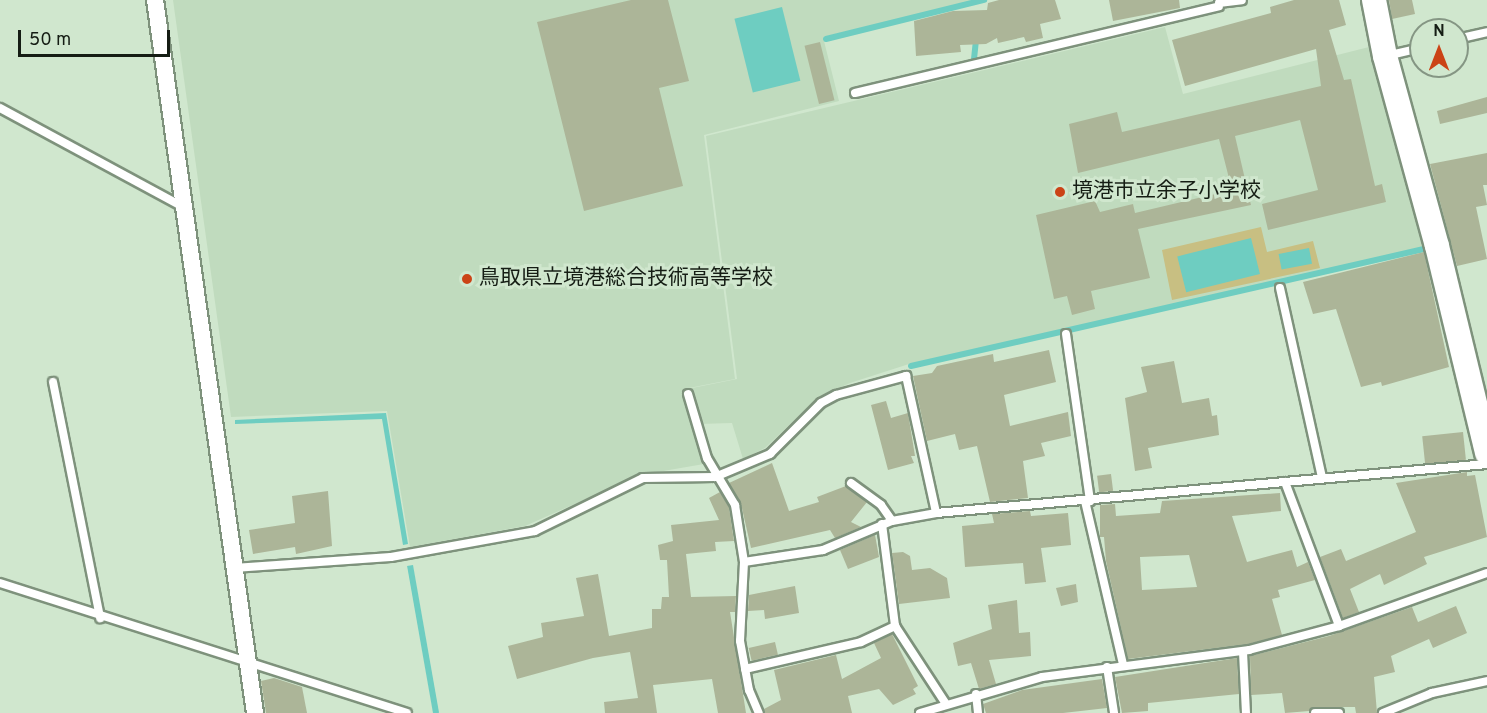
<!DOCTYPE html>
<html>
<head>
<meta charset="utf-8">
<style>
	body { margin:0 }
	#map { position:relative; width:1487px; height:713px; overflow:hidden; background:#d0e7ce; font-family:Overpass,"Noto Sans JP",sans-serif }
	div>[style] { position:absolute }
	.built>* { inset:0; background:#c0dbbe }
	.green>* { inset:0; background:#c8bf82 }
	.water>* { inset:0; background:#6ecdc1; transform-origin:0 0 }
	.stream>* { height:6px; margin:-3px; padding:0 3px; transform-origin:3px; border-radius:3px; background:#6ecdc1 }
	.building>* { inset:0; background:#acb598; transform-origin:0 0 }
	.roads { filter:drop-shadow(2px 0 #7e927c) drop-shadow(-2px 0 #7e927c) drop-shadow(0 2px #7e927c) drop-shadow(0 -2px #7e927c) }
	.lane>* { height:8px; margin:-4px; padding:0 4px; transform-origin:4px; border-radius:4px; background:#fff }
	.street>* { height:16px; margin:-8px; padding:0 8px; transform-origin:8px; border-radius:8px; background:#fff }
	.secondary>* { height:24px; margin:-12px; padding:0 12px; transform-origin:12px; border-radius:12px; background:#fff }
	.dots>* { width:16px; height:16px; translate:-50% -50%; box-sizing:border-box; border:3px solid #d0e7ce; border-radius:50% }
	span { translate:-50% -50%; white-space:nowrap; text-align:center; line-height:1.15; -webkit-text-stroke:6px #d0e7ce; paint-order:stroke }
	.poi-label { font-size:21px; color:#151d14 }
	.left { translate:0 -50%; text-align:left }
	.north { position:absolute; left:1409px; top:18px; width:60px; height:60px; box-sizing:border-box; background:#d0e7ce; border:2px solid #859684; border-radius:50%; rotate:0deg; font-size:16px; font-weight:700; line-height:24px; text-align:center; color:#151d14 }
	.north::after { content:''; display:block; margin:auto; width:21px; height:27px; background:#cb4316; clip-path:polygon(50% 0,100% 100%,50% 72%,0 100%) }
	.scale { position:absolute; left:18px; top:30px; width:152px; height:27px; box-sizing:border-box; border:3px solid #151d14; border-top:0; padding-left:8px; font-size:18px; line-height:21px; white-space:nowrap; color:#151d14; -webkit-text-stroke:4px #d0e7ce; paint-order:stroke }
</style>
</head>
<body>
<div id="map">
	<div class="built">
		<div style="clip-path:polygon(173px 0,976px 0,823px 37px,839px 101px,704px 135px,735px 379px,684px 389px,704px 464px,640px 475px,525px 526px,410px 547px,387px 411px,231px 417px)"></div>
		<div style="clip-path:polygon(1165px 27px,1183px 94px,1369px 47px,1423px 247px,909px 364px,850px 383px,817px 398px,765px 448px,743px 459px,732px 423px,700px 424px,692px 388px,737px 379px,706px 136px)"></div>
	</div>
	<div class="green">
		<div style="clip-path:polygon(1261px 227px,1267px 252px,1313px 241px,1320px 268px,1172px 300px,1162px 250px)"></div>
	</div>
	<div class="water">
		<div style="left:782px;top:7px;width:76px;height:49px;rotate:76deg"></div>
		<div style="left:1251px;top:238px;width:37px;height:76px;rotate:76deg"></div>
		<div style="left:1309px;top:248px;width:16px;height:31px;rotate:79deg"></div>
		<div style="clip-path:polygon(386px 413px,408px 544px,403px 545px,382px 419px,235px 424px,235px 420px)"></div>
		<div style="left:413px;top:565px;width:150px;height:6px;rotate:80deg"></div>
	</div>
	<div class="stream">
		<div style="left:826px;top:39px;width:163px;rotate:-13.9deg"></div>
		<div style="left:974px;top:59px;width:20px;rotate:-84deg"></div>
		<div style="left:911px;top:366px;width:526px;rotate:-12.85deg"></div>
	</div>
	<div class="building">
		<div style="clip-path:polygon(631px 0,668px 0,689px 81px,659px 88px,683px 186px,584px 211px,537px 22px)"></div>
		<div style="clip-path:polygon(999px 0,1055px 0,1061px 19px,1040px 24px,1043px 38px,1026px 42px,1024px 37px,998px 43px,997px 38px,986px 44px,960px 45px,961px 52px,916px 56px,914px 21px,953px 11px,987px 10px,988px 3px)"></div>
		<div style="clip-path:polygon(1109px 0,1179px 0,1180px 8px,1113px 21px)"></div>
		<div style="clip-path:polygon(1294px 0,1339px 0,1346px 25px,1329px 30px,1344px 80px,1351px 79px,1375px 186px,1382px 184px,1386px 202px,1268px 230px,1262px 204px,1318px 190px,1300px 120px,1235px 136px,1251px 205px,1138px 229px,1150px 278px,1091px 291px,1095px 309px,1072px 315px,1067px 296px,1054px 299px,1036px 215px,1095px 201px,1100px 212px,1133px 204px,1135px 213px,1232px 190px,1219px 139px,1078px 173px,1069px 124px,1117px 112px,1122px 132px,1321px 86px,1316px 49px,1185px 86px,1172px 40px,1271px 13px,1270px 7px)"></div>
		<div style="clip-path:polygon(1389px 0,1412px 0,1415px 14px,1392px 19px)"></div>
		<div style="left:820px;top:42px;width:60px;height:16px;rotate:76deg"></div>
		<div style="clip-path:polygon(1487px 97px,1487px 113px,1440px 124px,1437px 111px)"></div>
		<div style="clip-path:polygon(1487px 153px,1487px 185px,1483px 185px,1487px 205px,1476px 207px,1487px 259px,1457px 266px,1430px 164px)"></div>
		<div style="clip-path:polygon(1424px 252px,1449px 367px,1382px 386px,1381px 382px,1361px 387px,1336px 309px,1313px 314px,1303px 282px)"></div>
		<div style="clip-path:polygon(1049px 350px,1056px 382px,1004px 395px,1010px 426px,1068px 412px,1071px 436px,1041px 443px,1045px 456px,1023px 461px,1028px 498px,990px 502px,977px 446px,959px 450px,955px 434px,927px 441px,913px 376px,932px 373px,937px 366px,993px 354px,994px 362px)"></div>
		<div style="clip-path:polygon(1174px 361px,1182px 403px,1209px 398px,1212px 416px,1217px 415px,1219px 435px,1148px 448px,1152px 468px,1135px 471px,1125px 398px,1147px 392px,1141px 367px)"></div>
		<div style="clip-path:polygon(886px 401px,891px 418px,908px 413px,915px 456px,911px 456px,914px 463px,888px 470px,871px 405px)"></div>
		<div style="left:1463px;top:432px;width:28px;height:41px;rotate:84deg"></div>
		<div style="clip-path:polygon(772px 463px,789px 511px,819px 502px,817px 497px,846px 486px,867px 502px,851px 522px,861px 527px,835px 538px,830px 530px,751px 548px,741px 504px,729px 483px)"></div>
		<div style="clip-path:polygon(1467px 472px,1467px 476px,1475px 475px,1487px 537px,1424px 557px,1427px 564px,1384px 585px,1380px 574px,1350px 589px,1359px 612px,1343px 618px,1320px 557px,1341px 549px,1346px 561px,1416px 532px,1396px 483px)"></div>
		<div style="left:1111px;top:474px;width:17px;height:14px;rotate:83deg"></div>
		<div style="clip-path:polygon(328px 491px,332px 546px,296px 554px,295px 547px,253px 554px,249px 530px,295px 523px,292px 496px)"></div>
		<div style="clip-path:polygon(720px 492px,729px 507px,734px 541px,715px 542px,716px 551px,686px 554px,691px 597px,736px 596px,735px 612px,730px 612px,746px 713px,718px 713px,712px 679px,653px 685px,657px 713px,605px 713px,604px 702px,638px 698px,630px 652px,593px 658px,517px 679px,508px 646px,543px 637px,541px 623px,584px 616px,576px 578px,598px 574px,609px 636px,652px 628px,652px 609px,661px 609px,662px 597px,669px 597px,667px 560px,660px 560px,658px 545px,673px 541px,671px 525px,719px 520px,709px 498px)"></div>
		<div style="clip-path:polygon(evenodd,1280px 493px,1281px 511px,1232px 516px,1247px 562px,1292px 550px,1297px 567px,1308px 562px,1315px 580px,1278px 590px,1280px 597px,1272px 599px,1282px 635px,1248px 644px,1128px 659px,1106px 561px,1104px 537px,1100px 537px,1100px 505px,1115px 504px,1116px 516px,1160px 513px,1162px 501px,1280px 493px,1189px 555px,1197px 587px,1142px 590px,1140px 557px,1189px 555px)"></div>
		<div style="clip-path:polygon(1030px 511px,1031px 516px,1068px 513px,1071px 545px,1041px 548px,1046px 582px,1025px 584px,1023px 563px,965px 567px,962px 526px,994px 523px,992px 514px)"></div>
		<div style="clip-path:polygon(875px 535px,879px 557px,848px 569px,840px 550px)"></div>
		<div style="clip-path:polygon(903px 552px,910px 556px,912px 570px,930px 568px,947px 578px,950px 598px,899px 604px,892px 553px)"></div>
		<div style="clip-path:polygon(1076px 584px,1078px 602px,1061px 606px,1056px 588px)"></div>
		<div style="clip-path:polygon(795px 586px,799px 613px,765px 619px,764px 610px,748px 611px,749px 595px)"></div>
		<div style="clip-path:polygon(1017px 600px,1019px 633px,1030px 632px,1031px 656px,989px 660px,996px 684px,979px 689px,971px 663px,958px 666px,953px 643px,992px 629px,988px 605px)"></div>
		<div style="clip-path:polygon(1456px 606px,1467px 633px,1433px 648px,1429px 639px,1391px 656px,1395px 672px,1374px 677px,1377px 713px,1356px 713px,1355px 707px,1315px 707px,1309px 711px,1285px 713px,1282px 693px,1251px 695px,1250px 656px,1329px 636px,1412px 607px,1418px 622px)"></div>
		<div style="clip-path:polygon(892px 634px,918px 686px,913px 689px,916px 694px,893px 705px,879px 689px,848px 696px,852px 713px,765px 713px,764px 709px,781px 700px,774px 670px,836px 655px,842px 679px,881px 658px,874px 643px)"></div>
		<div style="left:775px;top:642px;width:13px;height:27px;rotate:77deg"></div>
		<div style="clip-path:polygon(1237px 658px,1239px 694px,1148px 703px,1148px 711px,1122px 713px,1115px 677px)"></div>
		<div style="clip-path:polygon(274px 678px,302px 687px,307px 713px,266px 713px,261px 681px)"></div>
		<div style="clip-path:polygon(1102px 679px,1107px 708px,1063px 713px,986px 713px,983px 704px,1022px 690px)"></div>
	</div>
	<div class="roads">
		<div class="lane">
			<div style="left:1219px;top:3px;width:23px;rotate:-7deg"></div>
			<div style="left:1457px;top:39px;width:31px;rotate:-13deg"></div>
			<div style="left:1386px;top:56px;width:36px;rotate:-13deg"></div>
			<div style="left:855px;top:93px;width:374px;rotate:-13.4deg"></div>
			<div style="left:0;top:108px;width:208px;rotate:28.4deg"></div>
			<div style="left:1280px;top:288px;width:195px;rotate:77.5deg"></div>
			<div style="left:1066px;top:334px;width:169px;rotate:81.8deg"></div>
			<div style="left:53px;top:382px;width:241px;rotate:78.7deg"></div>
			<div style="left:688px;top:394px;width:67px;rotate:73.5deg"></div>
			<div style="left:707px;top:458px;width:55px;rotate:59.2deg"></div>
			<div style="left:735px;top:505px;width:58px;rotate:81deg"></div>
			<div style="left:744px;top:562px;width:79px;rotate:92.9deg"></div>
			<div style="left:740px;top:641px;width:50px;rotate:79.6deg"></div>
			<div style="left:749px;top:690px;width:25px;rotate:67deg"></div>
			<div style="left:1285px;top:482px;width:154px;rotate:69.4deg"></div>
			<div style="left:851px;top:483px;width:37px;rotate:36deg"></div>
			<div style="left:881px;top:505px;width:19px;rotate:55deg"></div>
			<div style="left:1085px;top:501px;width:167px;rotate:76.9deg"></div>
			<div style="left:882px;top:524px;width:103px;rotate:82.7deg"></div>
			<div style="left:895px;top:626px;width:93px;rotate:56.8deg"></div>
			<div style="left:744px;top:562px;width:80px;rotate:-8.6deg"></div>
			<div style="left:823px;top:550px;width:75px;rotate:-22.8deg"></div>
			<div style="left:892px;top:521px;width:45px;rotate:-10.3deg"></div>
			<div style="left:936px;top:513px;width:553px;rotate:-5.08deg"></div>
			<div style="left:234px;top:568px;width:157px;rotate:-4deg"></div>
			<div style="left:391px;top:557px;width:146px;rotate:-10.2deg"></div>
			<div style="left:535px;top:531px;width:120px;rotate:-26.1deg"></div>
			<div style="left:643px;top:478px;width:72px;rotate:-0.8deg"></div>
			<div style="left:715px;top:477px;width:60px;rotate:-22.7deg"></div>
			<div style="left:770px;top:454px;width:72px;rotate:-45deg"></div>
			<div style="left:821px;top:403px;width:17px;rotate:-28deg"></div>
			<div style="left:836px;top:395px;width:73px;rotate:-15.2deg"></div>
			<div style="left:906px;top:376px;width:140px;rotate:77.6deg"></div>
			<div style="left:0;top:583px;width:427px;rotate:17.7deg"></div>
			<div style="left:1243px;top:652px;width:61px;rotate:87.2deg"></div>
			<div style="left:1107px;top:667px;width:47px;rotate:81.3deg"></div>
			<div style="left:745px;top:669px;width:119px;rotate:-13.1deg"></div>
			<div style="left:861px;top:642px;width:38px;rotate:-25deg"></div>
			<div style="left:976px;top:694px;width:19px;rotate:84deg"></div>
			<div style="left:920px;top:713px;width:127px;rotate:-16.4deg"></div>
			<div style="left:1042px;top:677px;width:209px;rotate:-7.4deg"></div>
			<div style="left:1249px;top:650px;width:93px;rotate:-14.9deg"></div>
			<div style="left:1339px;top:626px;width:157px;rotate:-19.7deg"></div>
			<div style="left:1315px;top:713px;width:24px"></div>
			<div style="left:1383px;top:713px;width:53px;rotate:-22.2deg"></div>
			<div style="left:1432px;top:693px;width:56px;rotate:-12.3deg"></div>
		</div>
		<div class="street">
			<div style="left:155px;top:0;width:720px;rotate:82.02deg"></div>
		</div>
		<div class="secondary">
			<div style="left:1374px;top:0;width:57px;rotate:78.9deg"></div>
			<div style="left:1385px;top:56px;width:197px;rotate:74.7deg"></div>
			<div style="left:1437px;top:246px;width:213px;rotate:76.4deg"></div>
		</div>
	</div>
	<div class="dots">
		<div style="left:1060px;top:192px;background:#cb4316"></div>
		<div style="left:467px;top:279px;background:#cb4316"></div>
	</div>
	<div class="poi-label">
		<span class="left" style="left:1072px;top:192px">境港市立余子小学校</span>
		<span class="left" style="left:479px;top:279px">鳥取県立境港総合技術高等学校</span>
	</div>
	<div class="north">N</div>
	<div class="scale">50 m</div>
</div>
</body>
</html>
